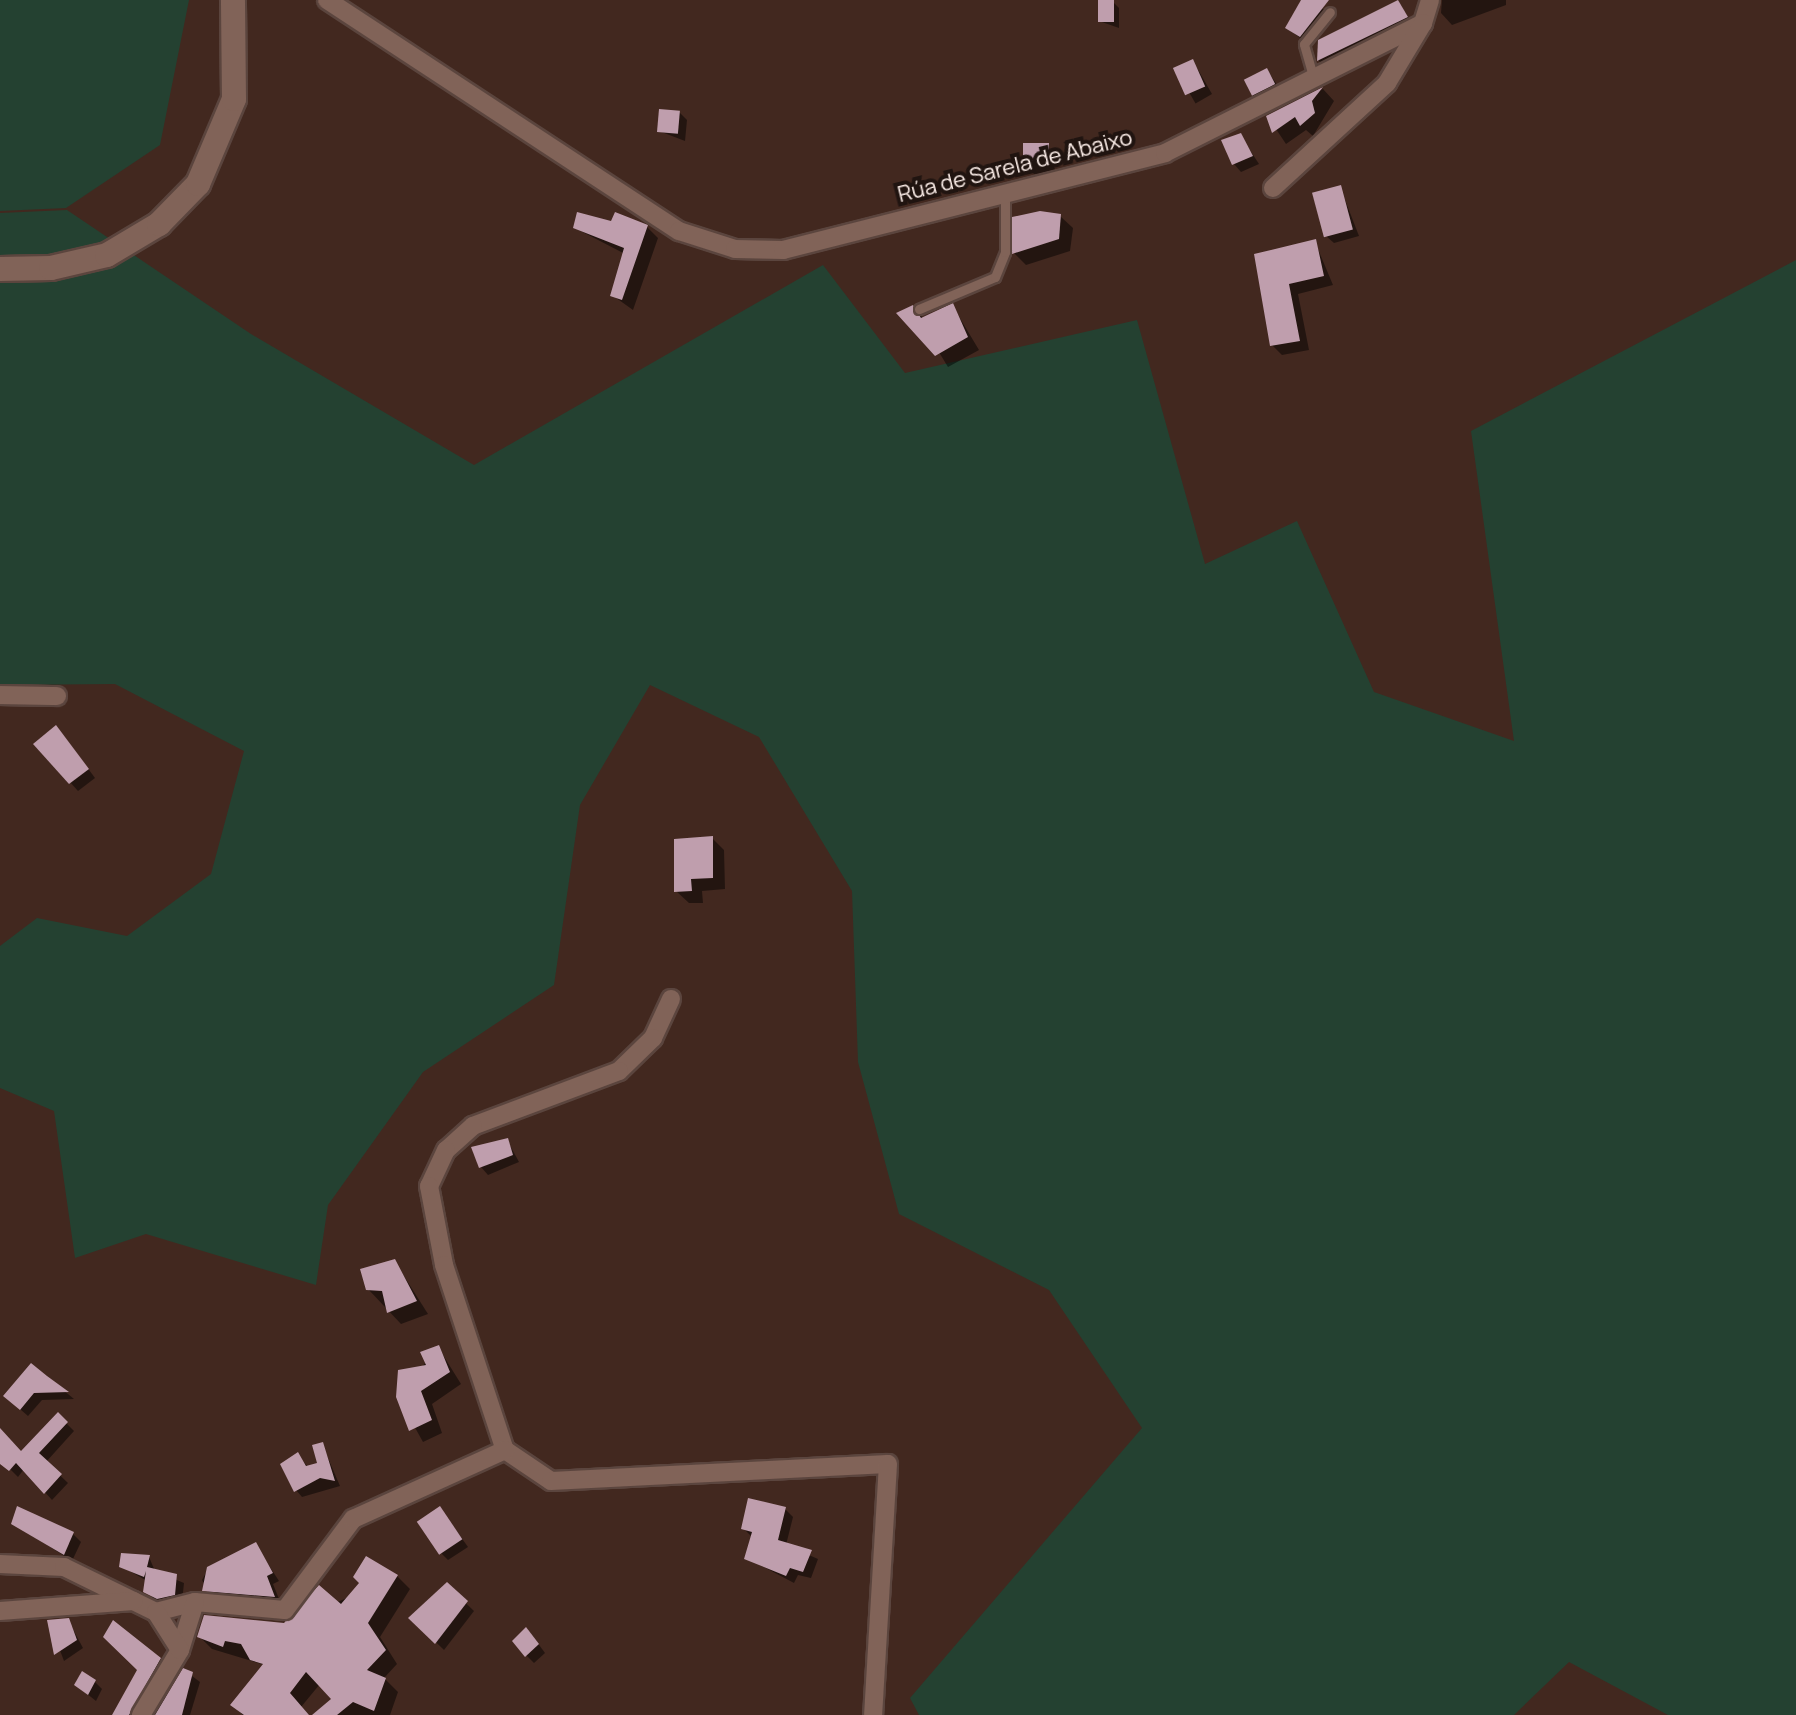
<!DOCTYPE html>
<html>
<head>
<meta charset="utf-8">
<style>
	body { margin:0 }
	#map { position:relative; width:1796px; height:1715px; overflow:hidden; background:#42281f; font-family:Manrope,sans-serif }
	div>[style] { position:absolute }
	.green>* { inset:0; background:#244131 }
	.shadow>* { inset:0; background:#0007; transform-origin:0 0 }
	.building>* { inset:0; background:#bf9ead; transform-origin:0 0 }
	.roads { filter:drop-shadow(2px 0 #5b453e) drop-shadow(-2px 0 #5b453e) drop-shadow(0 2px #5b453e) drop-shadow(0 -2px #5b453e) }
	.lane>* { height:9px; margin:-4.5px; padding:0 4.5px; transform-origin:4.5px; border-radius:4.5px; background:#816358 }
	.street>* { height:18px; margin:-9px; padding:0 9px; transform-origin:9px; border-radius:9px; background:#816358 }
	.secondary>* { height:24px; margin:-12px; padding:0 12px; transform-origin:12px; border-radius:12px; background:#816358 }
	span { translate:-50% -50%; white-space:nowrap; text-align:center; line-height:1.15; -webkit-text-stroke:8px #201410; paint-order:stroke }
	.street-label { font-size:22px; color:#fceee9 }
</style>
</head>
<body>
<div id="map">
	<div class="green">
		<div style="clip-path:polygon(0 0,189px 0,160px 145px,66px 208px,0 211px)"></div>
		<div style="clip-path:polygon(67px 210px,251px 334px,474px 465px,823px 265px,905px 373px,1137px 320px,1205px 564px,1297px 521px,1374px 692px,1514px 741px,1471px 431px,1796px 260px,1796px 1715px,1668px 1715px,1569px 1662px,1514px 1715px,919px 1715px,910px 1698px,1142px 1428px,1049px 1290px,899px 1214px,858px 1062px,852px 891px,759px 737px,650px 685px,580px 805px,554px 985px,423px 1072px,328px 1205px,316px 1285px,146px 1234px,75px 1258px,54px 1111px,0 1088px,0 946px,37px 918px,127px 936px,211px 874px,244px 751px,115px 684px,0 685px,0 213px)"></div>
	</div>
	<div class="shadow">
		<div style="clip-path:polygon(1303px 0,1332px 13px,1308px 44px,1287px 28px)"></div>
		<div style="clip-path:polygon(1442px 0,1506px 0,1506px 5px,1452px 25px,1441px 13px)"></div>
		<div style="clip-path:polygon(1113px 2px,1119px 8px,1119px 28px,1099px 21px)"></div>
		<div style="clip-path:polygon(1397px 2px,1414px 25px,1326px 68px,1319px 61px,1320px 42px)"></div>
		<div style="left:1193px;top:61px;width:38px;height:19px;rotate:60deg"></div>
		<div style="clip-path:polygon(1267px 70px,1282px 92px,1260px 103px,1252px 96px)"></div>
		<div style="clip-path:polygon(1323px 89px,1334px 101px,1313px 136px,1306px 130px,1286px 144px,1268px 117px)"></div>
		<div style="clip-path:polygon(679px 112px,687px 120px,685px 141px,659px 131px)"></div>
		<div style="clip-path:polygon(1240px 135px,1259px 164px,1241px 172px,1234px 164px)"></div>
		<div style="clip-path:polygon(1048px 145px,1056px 173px,1034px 174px,1026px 166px)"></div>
		<div style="clip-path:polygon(1340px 187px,1359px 236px,1334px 243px,1326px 236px)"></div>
		<div style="clip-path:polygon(1060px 216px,1073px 228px,1070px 251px,1026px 265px,1014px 253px)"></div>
		<div style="clip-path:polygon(612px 223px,647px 227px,658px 238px,633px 310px,612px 295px,625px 254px,575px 228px)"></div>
		<div style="clip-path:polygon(1315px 242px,1333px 285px,1298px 294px,1309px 350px,1282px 355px,1272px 345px,1256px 256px)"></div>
		<div style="clip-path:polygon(952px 305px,979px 350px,948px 367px,912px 308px,924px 319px)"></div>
		<div style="clip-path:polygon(64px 736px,95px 778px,78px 791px,36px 744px)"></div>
		<div style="clip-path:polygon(712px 838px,724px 850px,725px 889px,702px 891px,703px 903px,689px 903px,676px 891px)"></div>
		<div style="clip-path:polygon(507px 1140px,519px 1162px,488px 1175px,481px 1167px)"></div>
		<div style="clip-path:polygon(395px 1262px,428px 1314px,401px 1324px,368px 1289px)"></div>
		<div style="clip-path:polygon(438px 1347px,461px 1384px,432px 1404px,442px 1433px,423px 1442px,398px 1397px)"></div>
		<div style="clip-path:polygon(31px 1366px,68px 1394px,74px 1399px,42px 1400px,28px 1416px,13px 1403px)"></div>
		<div style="clip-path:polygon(58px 1415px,74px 1431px,46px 1462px,68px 1483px,52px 1500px,24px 1469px,18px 1477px,0 1459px,0 1430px,22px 1454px)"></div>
		<div style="clip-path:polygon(322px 1444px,340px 1486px,302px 1497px,296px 1490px,298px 1455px,308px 1467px,319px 1465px)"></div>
		<div style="clip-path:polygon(440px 1508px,468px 1547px,448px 1560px,440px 1552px)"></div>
		<div style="clip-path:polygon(785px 1509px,793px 1517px,786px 1545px,818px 1559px,811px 1578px,798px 1575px,794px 1583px,747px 1558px,751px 1536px,743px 1528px)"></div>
		<div style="clip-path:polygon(13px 1523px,73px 1534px,81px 1542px,72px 1561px)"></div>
		<div style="clip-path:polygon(255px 1544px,279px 1581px,273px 1584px,281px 1604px,212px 1598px,202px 1580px,208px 1569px)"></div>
		<div style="clip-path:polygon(149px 1557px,155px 1571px,184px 1583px,182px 1602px,153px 1600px,147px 1581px,121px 1566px)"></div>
		<div style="clip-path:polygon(397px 1576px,410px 1589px,380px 1637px,397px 1664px,384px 1678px,398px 1692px,390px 1715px,315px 1715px,334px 1699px,320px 1684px,301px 1707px,308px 1715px,243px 1715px,233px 1705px,265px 1665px,212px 1649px,199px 1636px,285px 1625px)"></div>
		<div style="clip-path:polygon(447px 1585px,474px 1611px,444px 1650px,411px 1618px)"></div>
		<div style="clip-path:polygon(68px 1620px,83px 1648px,64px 1661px,49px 1621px)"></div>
		<div style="clip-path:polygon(534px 1638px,545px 1653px,534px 1663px,526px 1655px)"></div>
		<div style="clip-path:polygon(160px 1659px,167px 1666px,138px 1715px,115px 1715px)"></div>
		<div style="clip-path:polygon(184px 1670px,200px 1682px,190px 1715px,153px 1715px)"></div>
		<div style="clip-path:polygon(94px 1681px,102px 1689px,96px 1701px,76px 1685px)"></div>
	</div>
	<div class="building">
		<div style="left:1098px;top:0;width:16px;height:22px"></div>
		<div style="clip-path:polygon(1301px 0,1329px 0,1300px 37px,1285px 28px)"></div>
		<div style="clip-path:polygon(1398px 0,1408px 17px,1317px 61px,1318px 40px)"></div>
		<div style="left:1193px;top:59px;width:30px;height:22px;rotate:66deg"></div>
		<div style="left:1267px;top:68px;width:18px;height:26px;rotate:63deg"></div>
		<div style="clip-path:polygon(1323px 87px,1312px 101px,1315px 113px,1300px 126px,1295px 117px,1272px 133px,1266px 116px)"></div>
		<div style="left:659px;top:109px;width:21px;height:23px;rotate:5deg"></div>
		<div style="clip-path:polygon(1241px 133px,1253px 156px,1232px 165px,1221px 140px)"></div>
		<div style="left:1023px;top:143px;width:26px;height:24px"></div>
		<div style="left:1341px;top:185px;width:46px;height:30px;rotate:75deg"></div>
		<div style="clip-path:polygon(1040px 211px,1061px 214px,1059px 239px,1012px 254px,1012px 217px)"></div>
		<div style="clip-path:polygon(577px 212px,611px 221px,615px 212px,648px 225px,622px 300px,610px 296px,624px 248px,573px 228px)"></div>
		<div style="clip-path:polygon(1316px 239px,1324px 276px,1289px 284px,1300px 341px,1270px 346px,1254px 254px)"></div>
		<div style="clip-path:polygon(953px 303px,968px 337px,935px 356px,896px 313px,913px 305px,921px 318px)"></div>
		<div style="clip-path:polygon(56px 725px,89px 769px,69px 784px,33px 744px)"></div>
		<div style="clip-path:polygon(713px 836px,713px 878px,691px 879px,692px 891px,674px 892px,674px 839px)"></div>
		<div style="clip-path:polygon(508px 1138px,513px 1155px,479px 1168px,471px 1147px)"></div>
		<div style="clip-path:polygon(395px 1259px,417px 1301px,387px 1313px,382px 1291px,366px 1290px,360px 1269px)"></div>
		<div style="clip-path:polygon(439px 1345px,450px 1372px,421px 1391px,432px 1420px,409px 1431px,396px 1397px,398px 1370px,426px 1365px,420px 1352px)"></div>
		<div style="clip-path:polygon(31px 1363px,47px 1376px,69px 1392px,34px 1393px,20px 1410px,3px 1396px)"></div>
		<div style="clip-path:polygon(58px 1412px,68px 1422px,39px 1453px,62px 1474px,44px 1494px,16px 1463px,9px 1471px,0 1464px,0 1428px,21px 1451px)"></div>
		<div style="clip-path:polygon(323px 1442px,335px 1481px,320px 1478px,294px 1492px,280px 1464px,298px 1452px,306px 1466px,317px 1463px,312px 1445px)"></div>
		<div style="clip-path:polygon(748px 1498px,786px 1507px,778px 1540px,812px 1550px,803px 1572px,790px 1568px,786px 1576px,744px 1559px,752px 1532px,741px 1529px)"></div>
		<div style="clip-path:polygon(17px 1506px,74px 1532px,64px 1555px,11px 1524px)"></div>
		<div style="left:440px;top:1506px;width:40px;height:28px;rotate:56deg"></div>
		<div style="clip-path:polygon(256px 1542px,273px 1573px,267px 1576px,275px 1597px,202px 1591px,207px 1567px)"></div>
		<div style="clip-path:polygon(121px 1553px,150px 1555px,147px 1567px,177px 1574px,175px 1595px,157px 1599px,143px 1592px,146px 1571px,144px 1577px,119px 1567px)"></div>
		<div style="clip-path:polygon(366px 1556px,398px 1575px,368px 1623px,386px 1650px,367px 1670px,386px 1678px,374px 1711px,353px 1702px,337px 1715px,312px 1715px,331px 1699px,306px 1672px,290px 1693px,309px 1715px,244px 1715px,230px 1705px,263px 1664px,250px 1660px,241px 1644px,225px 1641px,223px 1647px,197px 1637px,204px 1615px,284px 1623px,319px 1585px,341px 1604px,359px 1583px,353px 1577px)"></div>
		<div style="clip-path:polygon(447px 1582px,468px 1601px,435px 1644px,408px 1618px)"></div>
		<div style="clip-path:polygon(69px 1618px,77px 1640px,54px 1655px,47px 1620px)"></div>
		<div style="clip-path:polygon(113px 1620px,161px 1658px,129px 1715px,112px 1715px,137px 1670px,103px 1637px)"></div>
		<div style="clip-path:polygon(526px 1627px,539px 1644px,525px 1657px,512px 1641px)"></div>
		<div style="clip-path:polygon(183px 1668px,193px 1672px,182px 1715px,155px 1715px)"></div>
		<div style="clip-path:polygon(82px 1671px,96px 1680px,88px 1695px,74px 1685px)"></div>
	</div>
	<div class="roads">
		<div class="lane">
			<div style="left:1313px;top:76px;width:33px;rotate:-106deg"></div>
			<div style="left:1304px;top:44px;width:41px;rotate:-50.9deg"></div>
			<div style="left:919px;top:309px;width:82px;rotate:-22.8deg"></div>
			<div style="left:995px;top:277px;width:27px;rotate:-68deg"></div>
			<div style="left:1005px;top:252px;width:57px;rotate:-90deg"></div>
		</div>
		<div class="street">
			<div style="left:327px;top:0;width:421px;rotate:33.3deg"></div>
			<div style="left:679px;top:231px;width:59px;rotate:17.8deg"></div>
			<div style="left:735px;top:249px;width:48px;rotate:1.2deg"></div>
			<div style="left:783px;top:250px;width:394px;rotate:-14.2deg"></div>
			<div style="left:1165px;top:153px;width:289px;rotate:-26.7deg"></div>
			<div style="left:1423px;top:23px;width:24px;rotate:-73deg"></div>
			<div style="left:1273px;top:188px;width:155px;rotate:-42.6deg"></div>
			<div style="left:1387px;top:83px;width:70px;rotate:-59deg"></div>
			<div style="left:0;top:695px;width:57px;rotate:1deg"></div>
			<div style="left:671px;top:999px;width:43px;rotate:114.8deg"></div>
			<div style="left:653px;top:1038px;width:47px;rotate:135.9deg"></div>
			<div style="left:619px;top:1071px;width:156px;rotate:159.4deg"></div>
			<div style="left:473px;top:1126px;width:36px;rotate:138deg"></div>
			<div style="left:446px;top:1150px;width:40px;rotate:115deg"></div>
			<div style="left:429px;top:1186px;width:80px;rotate:79.2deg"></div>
			<div style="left:444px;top:1265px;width:195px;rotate:71.8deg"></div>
			<div style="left:505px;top:1450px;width:55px;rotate:34deg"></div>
			<div style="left:551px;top:1481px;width:337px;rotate:-2.9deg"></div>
			<div style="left:888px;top:1464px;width:251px;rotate:93.4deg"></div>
			<div style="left:0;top:1564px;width:64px;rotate:2.7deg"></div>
			<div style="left:64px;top:1567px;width:102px;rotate:26.1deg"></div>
			<div style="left:156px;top:1612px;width:40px;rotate:-14.4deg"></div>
			<div style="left:195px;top:1602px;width:90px;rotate:5.1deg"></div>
			<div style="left:285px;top:1610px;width:114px;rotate:-53.2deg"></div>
			<div style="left:353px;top:1519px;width:167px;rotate:-24.4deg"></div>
			<div style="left:0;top:1611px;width:134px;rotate:-4.3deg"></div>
			<div style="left:180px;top:1650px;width:50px;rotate:-72.6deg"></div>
			<div style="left:141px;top:1715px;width:76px;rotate:-59deg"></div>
			<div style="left:180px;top:1650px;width:45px;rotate:-122.3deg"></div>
		</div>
		<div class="secondary">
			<div style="left:0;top:269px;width:51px;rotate:-1.1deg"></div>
			<div style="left:51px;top:268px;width:57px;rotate:-13.1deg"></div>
			<div style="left:107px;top:255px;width:61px;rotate:-30.8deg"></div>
			<div style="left:159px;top:224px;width:56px;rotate:-45.7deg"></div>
			<div style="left:198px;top:184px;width:92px;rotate:-67deg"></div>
			<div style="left:234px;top:99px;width:99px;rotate:-90.6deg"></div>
		</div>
	</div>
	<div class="street-label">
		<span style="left:1015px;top:166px;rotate:-14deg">Rúa de Sarela de Abaixo</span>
	</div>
</div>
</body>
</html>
